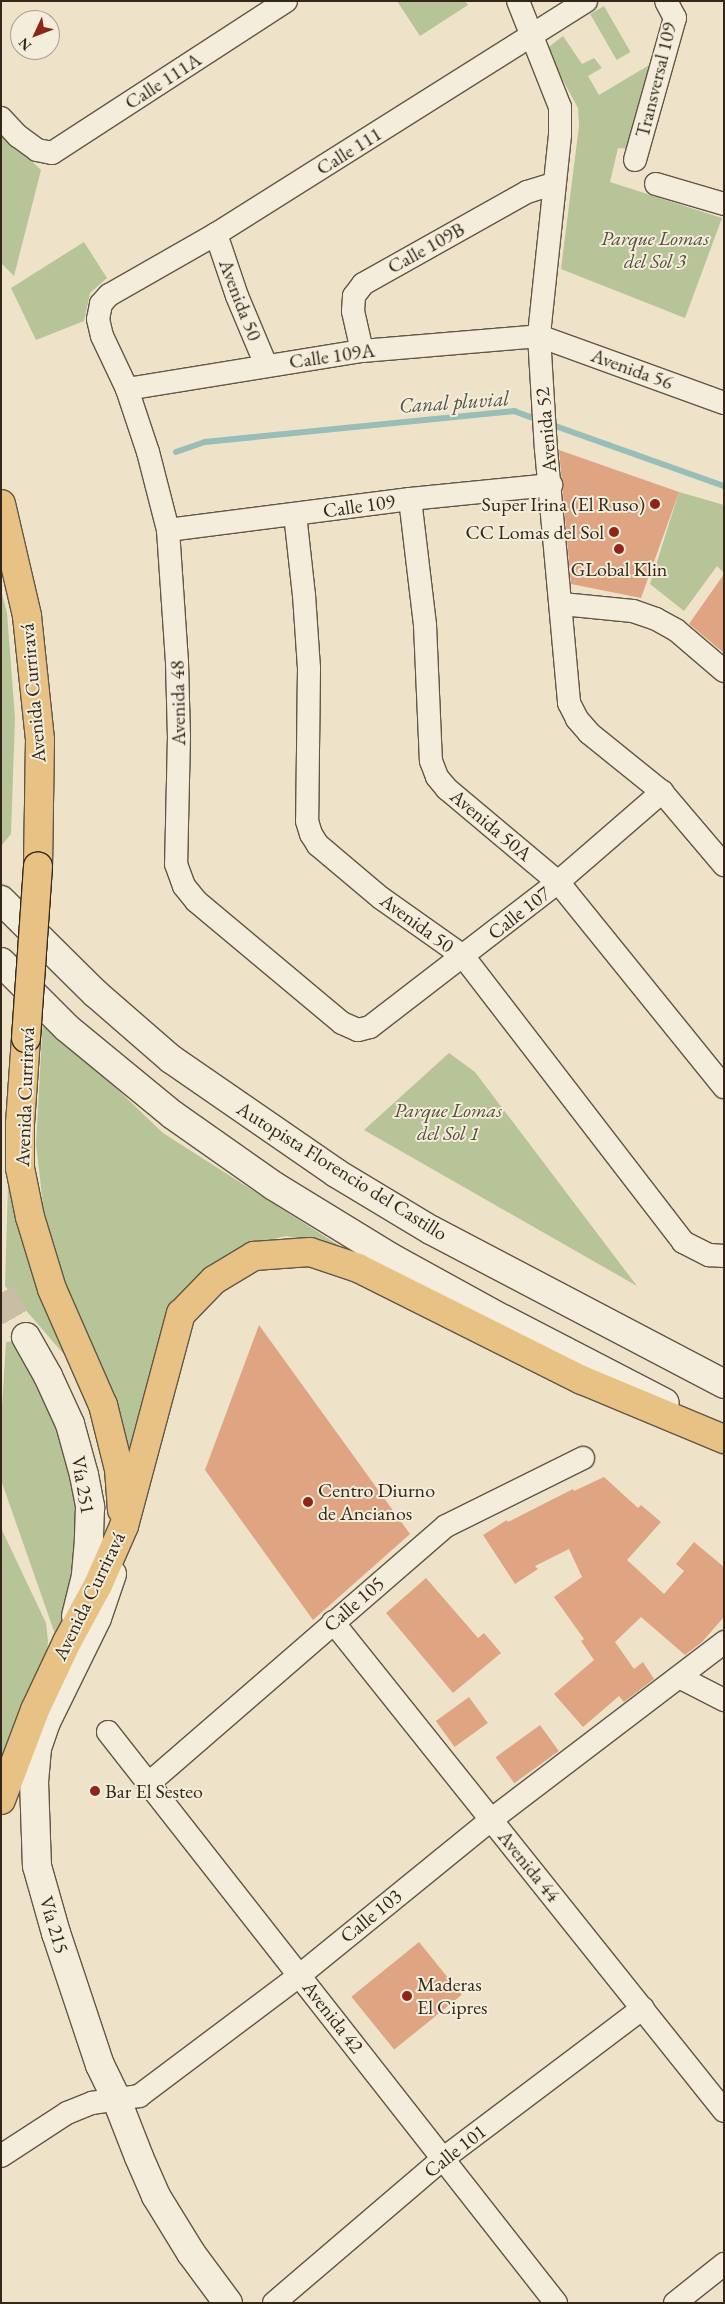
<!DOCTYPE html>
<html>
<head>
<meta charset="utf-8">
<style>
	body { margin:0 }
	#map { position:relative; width:725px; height:2304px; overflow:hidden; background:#eee3c9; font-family:"EB Garamond",serif }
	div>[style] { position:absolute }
	.green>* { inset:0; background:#b6c498; transform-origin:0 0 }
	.stream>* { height:5.5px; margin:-2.75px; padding:0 2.75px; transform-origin:2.75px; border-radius:2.75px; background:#99beb8 }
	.building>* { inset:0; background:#dfa482; transform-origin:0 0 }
	.secondary-tunnel>* { height:28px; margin-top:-14px; transform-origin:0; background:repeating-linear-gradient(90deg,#c9bda6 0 28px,transparent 0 42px) }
	.roads { filter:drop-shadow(1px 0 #625645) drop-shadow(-1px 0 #625645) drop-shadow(0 1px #625645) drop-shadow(0 -1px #625645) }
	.street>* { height:22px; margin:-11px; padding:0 11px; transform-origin:11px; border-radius:11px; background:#f4eddc }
	.secondary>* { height:28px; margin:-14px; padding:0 14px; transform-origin:14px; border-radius:14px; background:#f4eddc }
	.highway>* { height:28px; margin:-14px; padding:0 14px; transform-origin:14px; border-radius:14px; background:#e7c284 }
	.bridges { filter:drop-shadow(1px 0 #342719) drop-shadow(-1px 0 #342719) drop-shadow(0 1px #342719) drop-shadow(0 -1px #342719) }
	.highway-bridge>* { height:28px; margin:-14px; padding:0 14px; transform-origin:14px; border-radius:14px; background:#e7c284 }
	.dots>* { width:14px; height:14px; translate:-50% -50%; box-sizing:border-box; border:2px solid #f4eddc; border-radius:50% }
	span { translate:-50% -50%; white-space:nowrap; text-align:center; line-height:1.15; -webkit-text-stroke:4px #f4eddc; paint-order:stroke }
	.street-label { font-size:20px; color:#342719 }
	.park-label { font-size:20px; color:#544e39; font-style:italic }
	.poi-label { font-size:20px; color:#342719 }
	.right { translate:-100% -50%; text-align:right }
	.left { translate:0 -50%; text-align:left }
	.water-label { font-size:21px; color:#525449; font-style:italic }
	.frame { position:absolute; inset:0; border:2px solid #342719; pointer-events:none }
	.north { position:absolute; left:10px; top:10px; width:50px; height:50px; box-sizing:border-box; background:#f4eddc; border:1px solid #a79e8e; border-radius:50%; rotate:227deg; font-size:14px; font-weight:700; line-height:20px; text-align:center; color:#342719 }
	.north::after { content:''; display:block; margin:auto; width:18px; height:22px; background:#8f2418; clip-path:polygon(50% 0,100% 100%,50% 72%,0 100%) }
</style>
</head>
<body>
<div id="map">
	<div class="green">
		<div style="clip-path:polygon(397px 1px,465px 1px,468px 5px,420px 36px)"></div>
		<div style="left:604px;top:6px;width:53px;height:16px;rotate:60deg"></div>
		<div style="clip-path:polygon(563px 36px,582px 64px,594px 58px,602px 68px,588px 76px,599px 95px,656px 61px,630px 149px,618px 148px,610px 182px,722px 218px,685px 318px,561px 269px,579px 126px,578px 108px,546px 49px)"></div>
		<div style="clip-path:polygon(1px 132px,41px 170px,14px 276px,1px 263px)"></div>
		<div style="clip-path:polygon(84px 242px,107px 278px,90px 293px,84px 321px,36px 340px,11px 288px)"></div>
		<div style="clip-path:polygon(679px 492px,724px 505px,724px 573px,717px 566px,684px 611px,650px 584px)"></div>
		<div style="clip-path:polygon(1px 590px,7px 613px,15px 718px,11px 834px,1px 846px)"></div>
		<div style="clip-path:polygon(43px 1018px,163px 1133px,346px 1250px,286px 1236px,245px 1246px,207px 1271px,175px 1301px,132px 1488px,77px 1316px,46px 1231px,36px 1144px)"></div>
		<div style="clip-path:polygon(449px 1053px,475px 1072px,637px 1286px,364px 1130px)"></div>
		<div style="clip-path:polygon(8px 1185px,20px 1232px,38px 1287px,67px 1358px,5px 1286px)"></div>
		<div style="clip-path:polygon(21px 1341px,37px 1365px,85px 1499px,65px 1629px,55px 1634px,1px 1480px,1px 1423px,6px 1342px)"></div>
		<div style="clip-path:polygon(1px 1528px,46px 1623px,48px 1641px,46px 1665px,1px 1776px)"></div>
	</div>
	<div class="stream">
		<div style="left:550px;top:424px;width:185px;rotate:19.6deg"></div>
		<div style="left:176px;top:452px;width:31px;rotate:-19deg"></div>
		<div style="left:205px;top:442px;width:311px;rotate:-5.7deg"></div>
		<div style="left:514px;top:411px;width:27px;rotate:20deg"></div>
	</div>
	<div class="building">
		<div style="clip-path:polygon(559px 450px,679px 492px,641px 598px,571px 584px)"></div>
		<div style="clip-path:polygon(724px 574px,724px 653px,689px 624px)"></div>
		<div style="clip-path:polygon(259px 1325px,410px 1534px,313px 1620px,205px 1470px)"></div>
		<div style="clip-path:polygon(604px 1477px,638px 1508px,641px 1505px,661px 1522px,627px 1560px,664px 1594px,684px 1571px,676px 1564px,694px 1542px,724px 1567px,724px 1617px,702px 1642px,685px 1655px,641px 1617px,615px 1642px,634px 1669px,643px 1662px,654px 1679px,624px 1702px,619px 1696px,583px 1727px,554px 1694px,594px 1660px,581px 1641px,584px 1639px,554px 1597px,582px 1577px,569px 1549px,535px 1566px,538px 1569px,515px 1584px,483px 1535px,507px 1520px,508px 1522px,573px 1489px,574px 1491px)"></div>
		<div style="clip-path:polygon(426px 1578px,478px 1638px,484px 1633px,501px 1653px,453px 1693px,386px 1613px)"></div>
		<div style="left:469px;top:1697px;width:32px;height:41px;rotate:54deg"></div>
		<div style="left:540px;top:1725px;width:32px;height:55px;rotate:54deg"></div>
		<div style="left:419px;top:1942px;width:68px;height:87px;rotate:51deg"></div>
	</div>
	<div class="secondary-tunnel">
		<div style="left:1px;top:1293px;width:51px;rotate:60.4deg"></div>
	</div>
	<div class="roads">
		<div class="street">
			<div style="left:518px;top:1px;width:114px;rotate:68.4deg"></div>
			<div style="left:560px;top:107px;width:28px;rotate:90deg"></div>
			<div style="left:560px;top:135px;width:202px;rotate:96deg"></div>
			<div style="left:539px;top:336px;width:113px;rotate:86.5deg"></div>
			<div style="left:546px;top:449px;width:255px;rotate:84.8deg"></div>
			<div style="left:569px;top:703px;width:18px;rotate:63deg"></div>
			<div style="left:577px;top:719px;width:18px;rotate:49deg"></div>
			<div style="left:589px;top:733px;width:94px;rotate:38.9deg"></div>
			<div style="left:662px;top:792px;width:96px;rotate:49.7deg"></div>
			<div style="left:586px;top:1px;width:437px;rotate:147.8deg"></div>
			<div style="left:216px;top:234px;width:123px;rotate:150.3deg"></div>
			<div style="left:109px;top:295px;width:12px;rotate:132deg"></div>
			<div style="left:101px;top:304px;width:15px;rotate:101deg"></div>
			<div style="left:98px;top:319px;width:17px;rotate:77deg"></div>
			<div style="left:102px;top:336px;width:59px;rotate:64.7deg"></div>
			<div style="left:127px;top:389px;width:66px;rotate:71.6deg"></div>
			<div style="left:148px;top:452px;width:81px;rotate:75.6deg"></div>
			<div style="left:168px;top:530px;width:132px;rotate:86.1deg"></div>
			<div style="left:177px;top:662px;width:74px;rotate:88.5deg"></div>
			<div style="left:179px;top:736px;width:128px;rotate:91.3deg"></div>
			<div style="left:176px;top:864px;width:23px;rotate:70deg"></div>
			<div style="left:184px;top:886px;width:19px;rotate:51deg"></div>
			<div style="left:196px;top:901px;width:190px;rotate:39.9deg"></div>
			<div style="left:342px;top:1023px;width:17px;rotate:24deg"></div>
			<div style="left:358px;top:1030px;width:12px;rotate:-14deg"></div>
			<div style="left:370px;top:1027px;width:237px;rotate:-37.6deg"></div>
			<div style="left:558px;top:882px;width:138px;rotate:-40.9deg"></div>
			<div style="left:1px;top:118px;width:25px;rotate:47deg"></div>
			<div style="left:18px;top:136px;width:24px;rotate:36deg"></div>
			<div style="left:37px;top:150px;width:15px;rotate:11deg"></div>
			<div style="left:52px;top:153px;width:279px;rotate:-33deg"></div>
			<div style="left:635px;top:160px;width:148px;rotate:-74.3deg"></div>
			<div style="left:675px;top:18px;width:19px;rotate:-118deg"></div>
			<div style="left:656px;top:184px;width:71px;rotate:16.4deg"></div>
			<div style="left:216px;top:234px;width:65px;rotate:71.3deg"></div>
			<div style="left:237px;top:296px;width:75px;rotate:67.2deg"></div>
			<div style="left:362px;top:351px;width:41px;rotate:-102.7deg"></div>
			<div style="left:353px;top:311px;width:15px;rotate:-86deg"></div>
			<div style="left:354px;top:296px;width:15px;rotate:-53deg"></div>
			<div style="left:363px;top:284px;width:188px;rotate:-29.3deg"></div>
			<div style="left:527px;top:192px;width:28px;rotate:-17deg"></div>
			<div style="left:127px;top:389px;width:238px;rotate:-9.2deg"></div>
			<div style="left:362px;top:351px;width:178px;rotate:-4.8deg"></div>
			<div style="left:539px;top:336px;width:197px;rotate:19.9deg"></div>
			<div style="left:410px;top:499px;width:127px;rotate:83.2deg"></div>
			<div style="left:425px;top:625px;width:136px;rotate:87.5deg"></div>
			<div style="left:431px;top:761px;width:17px;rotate:69deg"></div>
			<div style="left:437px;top:777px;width:16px;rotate:50deg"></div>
			<div style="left:447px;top:789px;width:145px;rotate:40deg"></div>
			<div style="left:558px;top:882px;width:264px;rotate:51deg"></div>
			<div style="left:295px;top:514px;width:81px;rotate:83.7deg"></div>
			<div style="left:304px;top:595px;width:73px;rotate:86.1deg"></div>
			<div style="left:309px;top:668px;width:153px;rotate:90.7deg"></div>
			<div style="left:307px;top:821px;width:14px;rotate:73deg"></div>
			<div style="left:311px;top:834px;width:13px;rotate:58deg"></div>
			<div style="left:318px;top:845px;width:82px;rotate:40.1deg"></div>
			<div style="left:381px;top:898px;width:100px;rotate:35.3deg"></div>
			<div style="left:463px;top:956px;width:361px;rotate:52.4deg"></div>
			<div style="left:683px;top:1242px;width:29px;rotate:27deg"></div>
			<div style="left:709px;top:1255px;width:15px;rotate:4deg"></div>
			<div style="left:168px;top:530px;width:244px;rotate:-7.3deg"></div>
			<div style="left:410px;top:499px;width:142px;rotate:-5.7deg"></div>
			<div style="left:562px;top:604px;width:71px;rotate:5.6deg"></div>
			<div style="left:633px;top:611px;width:24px;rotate:19deg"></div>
			<div style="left:656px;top:619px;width:23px;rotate:29deg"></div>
			<div style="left:676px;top:630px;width:63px;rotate:40.5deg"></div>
			<div style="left:333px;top:1622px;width:626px;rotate:51.35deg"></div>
			<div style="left:679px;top:1677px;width:51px;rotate:27.1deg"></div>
			<div style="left:108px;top:1732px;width:726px;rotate:51.88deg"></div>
			<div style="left:148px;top:1784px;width:394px;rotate:-40.9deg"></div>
			<div style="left:446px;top:1526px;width:153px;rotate:-26.4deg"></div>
			<div style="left:1px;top:2156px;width:79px;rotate:-33.1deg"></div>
			<div style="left:67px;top:2113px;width:27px;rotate:-22deg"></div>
			<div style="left:92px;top:2103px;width:48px;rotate:-8.5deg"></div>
			<div style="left:139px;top:2096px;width:201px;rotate:-36.9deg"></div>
			<div style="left:300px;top:1975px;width:247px;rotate:-39.1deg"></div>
			<div style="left:492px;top:1819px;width:292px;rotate:-37.3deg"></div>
			<div style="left:274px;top:2303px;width:223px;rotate:-40.5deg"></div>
			<div style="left:444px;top:2158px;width:249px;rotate:-37deg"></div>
			<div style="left:675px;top:2303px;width:63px;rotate:-38.5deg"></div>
		</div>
		<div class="secondary">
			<div style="left:1px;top:900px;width:132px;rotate:44.7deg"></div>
			<div style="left:95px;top:993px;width:101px;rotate:41deg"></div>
			<div style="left:171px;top:1059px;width:201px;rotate:34.6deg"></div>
			<div style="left:336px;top:1173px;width:111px;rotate:31deg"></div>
			<div style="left:431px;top:1230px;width:331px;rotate:27.7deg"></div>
			<div style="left:1px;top:962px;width:93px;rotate:45deg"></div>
			<div style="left:67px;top:1028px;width:137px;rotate:39.4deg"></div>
			<div style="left:173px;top:1115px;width:123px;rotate:35.1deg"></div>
			<div style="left:274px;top:1186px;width:136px;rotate:31.5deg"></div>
			<div style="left:390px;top:1257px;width:129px;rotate:28.8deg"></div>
			<div style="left:503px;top:1319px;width:182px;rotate:27.4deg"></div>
			<div style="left:26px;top:1337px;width:45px;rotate:60.6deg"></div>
			<div style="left:48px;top:1376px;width:53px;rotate:65.4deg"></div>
			<div style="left:70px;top:1424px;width:53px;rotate:74.6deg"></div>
			<div style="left:84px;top:1475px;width:33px;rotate:79deg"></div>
			<div style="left:90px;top:1507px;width:33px;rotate:92deg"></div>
			<div style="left:89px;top:1540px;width:36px;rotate:95deg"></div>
			<div style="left:86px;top:1576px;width:41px;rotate:104deg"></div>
			<div style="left:112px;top:1574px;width:46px;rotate:108.8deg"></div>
			<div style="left:97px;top:1618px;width:116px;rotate:116.1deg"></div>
			<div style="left:46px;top:1722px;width:28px;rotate:109deg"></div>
			<div style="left:37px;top:1748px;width:33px;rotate:95deg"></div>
			<div style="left:34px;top:1781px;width:85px;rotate:88deg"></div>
			<div style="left:37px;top:1866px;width:70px;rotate:74.2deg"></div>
			<div style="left:56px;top:1933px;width:139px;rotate:71.6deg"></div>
			<div style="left:100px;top:2065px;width:37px;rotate:64deg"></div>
			<div style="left:116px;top:2098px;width:63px;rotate:68.7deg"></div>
			<div style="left:139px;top:2157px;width:43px;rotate:66.4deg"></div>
			<div style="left:156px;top:2196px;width:67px;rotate:58.4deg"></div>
			<div style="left:191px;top:2253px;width:62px;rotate:53.5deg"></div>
		</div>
		<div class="highway">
			<div style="left:1px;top:504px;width:115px;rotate:76.9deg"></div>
			<div style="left:27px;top:616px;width:125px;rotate:84deg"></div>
			<div style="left:40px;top:740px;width:126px;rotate:90.9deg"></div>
			<div style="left:26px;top:1038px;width:86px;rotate:94deg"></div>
			<div style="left:20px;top:1124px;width:44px;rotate:90deg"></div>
			<div style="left:20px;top:1168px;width:50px;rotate:78.5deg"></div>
			<div style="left:30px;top:1217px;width:75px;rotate:73deg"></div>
			<div style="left:52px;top:1289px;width:127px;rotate:66.3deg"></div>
			<div style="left:103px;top:1405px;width:66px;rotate:76deg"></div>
			<div style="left:119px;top:1469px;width:41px;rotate:85.8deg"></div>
			<div style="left:1px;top:1800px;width:96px;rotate:-69.3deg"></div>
			<div style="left:35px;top:1710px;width:75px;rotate:-64.8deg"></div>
			<div style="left:67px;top:1642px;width:65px;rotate:-61.5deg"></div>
			<div style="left:98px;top:1585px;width:64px;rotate:-66.2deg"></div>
			<div style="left:124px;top:1526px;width:220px;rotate:-75deg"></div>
			<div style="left:181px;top:1314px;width:47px;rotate:-45.9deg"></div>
			<div style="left:214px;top:1280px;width:47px;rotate:-31deg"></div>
			<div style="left:254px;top:1256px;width:56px;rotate:-4.1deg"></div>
			<div style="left:310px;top:1252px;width:51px;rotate:18.4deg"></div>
			<div style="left:358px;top:1268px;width:250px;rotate:26.6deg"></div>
			<div style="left:582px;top:1380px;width:154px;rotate:22.6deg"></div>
		</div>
	</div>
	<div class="bridges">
		<div class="highway-bridge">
			<div style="left:26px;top:1038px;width:172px;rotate:-86deg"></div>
		</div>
	</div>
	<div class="dots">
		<div style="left:655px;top:504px;background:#8f2418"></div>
		<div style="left:614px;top:532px;background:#8f2418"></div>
		<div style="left:619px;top:549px;background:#8f2418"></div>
		<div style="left:308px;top:1502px;background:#8f2418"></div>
		<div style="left:95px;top:1791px;background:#8f2418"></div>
		<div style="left:407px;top:1996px;background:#8f2418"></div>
	</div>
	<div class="street-label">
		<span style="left:656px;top:80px;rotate:-76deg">Transversal 109</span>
		<span style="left:163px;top:81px;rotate:-33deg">Calle 111A</span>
		<span style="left:349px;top:151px;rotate:-32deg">Calle 111</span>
		<span style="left:426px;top:248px;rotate:-29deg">Calle 109B</span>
		<span style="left:240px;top:300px;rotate:69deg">Avenida 50</span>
		<span style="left:332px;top:356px;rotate:-8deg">Calle 109A</span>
		<span style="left:632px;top:369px;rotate:20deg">Avenida 56</span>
		<span style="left:546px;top:430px;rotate:-95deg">Avenida 52</span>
		<span style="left:359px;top:506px;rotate:-8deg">Calle 109</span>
		<span style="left:33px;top:693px;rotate:-95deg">Avenida Curriravá</span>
		<span style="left:178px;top:703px;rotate:-91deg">Avenida 48</span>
		<span style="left:491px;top:825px;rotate:40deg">Avenida 50A</span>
		<span style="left:519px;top:913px;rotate:-38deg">Calle 107</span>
		<span style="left:417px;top:923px;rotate:36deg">Avenida 50</span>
		<span style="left:25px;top:1097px;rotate:-88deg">Avenida Curriravá</span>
		<span style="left:342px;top:1171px;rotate:32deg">Autopista Florencio del Castillo</span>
		<span style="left:83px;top:1485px;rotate:80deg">Vía 251</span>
		<span style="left:89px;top:1596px;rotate:-64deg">Avenida Curriravá</span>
		<span style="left:354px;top:1604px;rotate:-41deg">Calle 105</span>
		<span style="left:529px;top:1866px;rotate:51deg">Avenida 44</span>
		<span style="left:371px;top:1916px;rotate:-39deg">Calle 103</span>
		<span style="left:54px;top:1925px;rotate:73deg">Vía 215</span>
		<span style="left:333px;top:2017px;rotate:52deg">Avenida 42</span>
		<span style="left:455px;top:2151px;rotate:-38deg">Calle 101</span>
	</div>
	<div class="park-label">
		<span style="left:655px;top:250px">Parque Lomas<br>del Sol 3</span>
		<span style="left:448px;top:1122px">Parque Lomas<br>del Sol 1</span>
	</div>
	<div class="poi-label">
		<span class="right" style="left:645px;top:504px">Super Irina (El Ruso)</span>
		<span class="right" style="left:604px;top:532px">CC Lomas del Sol</span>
		<span style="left:619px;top:569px">GLobal Klin</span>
		<span class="left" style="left:318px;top:1502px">Centro Diurno<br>de Ancianos</span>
		<span class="left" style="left:105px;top:1791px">Bar El Sesteo</span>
		<span class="left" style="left:417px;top:1996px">Maderas<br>El Cipres</span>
	</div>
	<div class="water-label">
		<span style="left:454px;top:402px;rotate:-4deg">Canal pluvial</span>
	</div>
	<div class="frame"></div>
	<div class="north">N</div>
</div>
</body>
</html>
